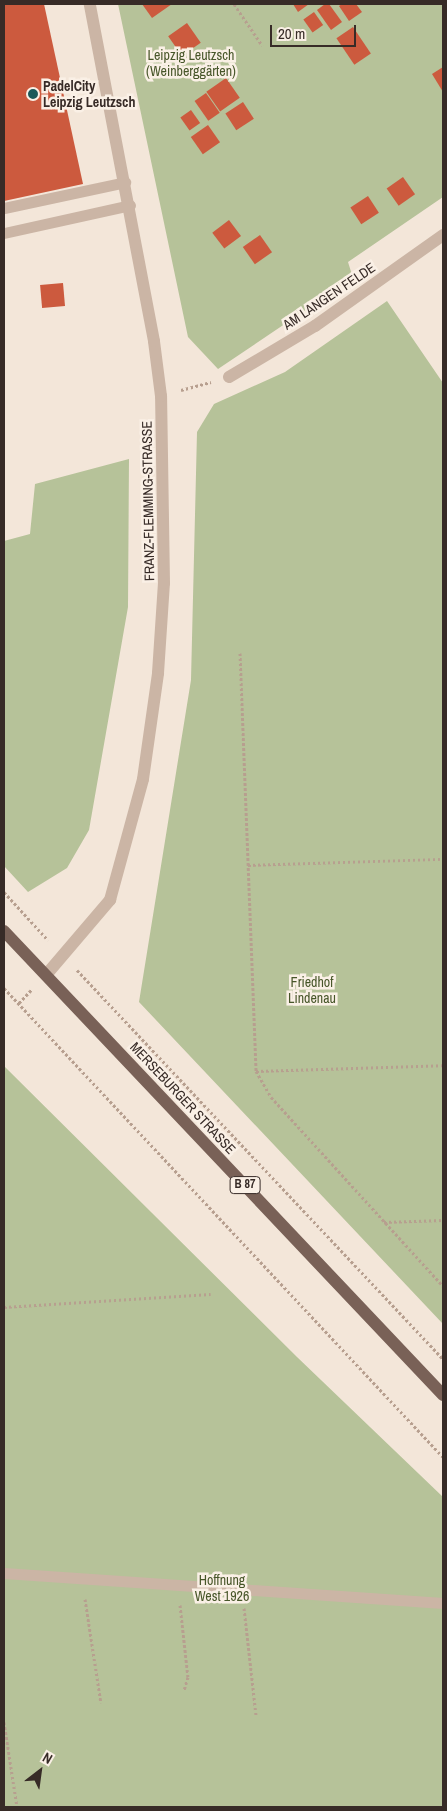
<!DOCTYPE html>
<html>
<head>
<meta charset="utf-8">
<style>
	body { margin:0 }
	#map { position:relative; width:447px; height:1811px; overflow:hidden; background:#f3e6d9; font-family:"Archivo Narrow",sans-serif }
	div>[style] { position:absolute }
	.green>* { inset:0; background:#b6c299 }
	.building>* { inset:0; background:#cc5a3e; transform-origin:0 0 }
	.path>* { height:3px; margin-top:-1.5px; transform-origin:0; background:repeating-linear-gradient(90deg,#b79f8f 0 2.5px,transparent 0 5px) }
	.lane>* { height:11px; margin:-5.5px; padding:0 5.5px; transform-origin:5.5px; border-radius:5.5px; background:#cbb5a5 }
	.street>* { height:12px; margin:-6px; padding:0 6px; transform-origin:6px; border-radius:6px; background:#cbb5a5 }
	.primary>* { height:12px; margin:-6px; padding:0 6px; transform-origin:6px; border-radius:6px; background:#796157 }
	.dots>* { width:14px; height:14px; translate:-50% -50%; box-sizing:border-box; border:2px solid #faf0e6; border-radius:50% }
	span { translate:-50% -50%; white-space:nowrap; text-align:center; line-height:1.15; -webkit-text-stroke:5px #faf0e6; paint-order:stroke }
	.shield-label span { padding:1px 4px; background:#faf0e6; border:1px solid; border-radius:4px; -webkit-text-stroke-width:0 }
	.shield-label { font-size:12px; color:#372b27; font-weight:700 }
	.park-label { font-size:14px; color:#475629 }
	.poi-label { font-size:14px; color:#372b27; font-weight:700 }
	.left { translate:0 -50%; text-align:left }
	.street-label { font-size:14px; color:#372b27 }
	.frame { position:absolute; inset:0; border:5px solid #372b27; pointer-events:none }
	.north { position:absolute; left:15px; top:1746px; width:50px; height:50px; -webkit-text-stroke:4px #faf0e6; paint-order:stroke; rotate:30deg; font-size:14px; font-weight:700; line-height:20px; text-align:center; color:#372b27 }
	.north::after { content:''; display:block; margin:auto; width:18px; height:22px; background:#372b27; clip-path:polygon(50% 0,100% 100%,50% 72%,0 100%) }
	.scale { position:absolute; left:270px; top:25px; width:86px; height:22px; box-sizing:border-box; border:2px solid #372b27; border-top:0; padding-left:6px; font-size:15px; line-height:18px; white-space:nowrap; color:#372b27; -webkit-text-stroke:4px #faf0e6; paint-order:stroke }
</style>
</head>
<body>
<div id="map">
	<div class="green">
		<div style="clip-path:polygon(118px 4px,443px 4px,443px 197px,348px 262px,353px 278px,218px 369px,188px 337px)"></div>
		<div style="clip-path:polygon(387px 301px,443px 383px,443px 1324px,139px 1002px,191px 680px,197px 432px,214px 404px,285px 372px)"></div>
		<div style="clip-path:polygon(129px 459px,128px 607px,89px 830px,67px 868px,28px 892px,4px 866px,4px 541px,30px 534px,35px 484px)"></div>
		<div style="clip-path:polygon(4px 1066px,297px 1357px,443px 1497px,443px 1807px,4px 1807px)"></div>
	</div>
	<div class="building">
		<div style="clip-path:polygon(4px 4px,44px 4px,83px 184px,4px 201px)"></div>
		<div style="clip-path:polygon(142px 4px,172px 4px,152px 18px)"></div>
		<div style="clip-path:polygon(293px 4px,309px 4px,298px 12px)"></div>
		<div style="clip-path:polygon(325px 4px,329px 4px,342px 22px,331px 30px,317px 10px)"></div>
		<div style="clip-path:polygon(342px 4px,356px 4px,362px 12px,349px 21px,339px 6px)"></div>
		<div style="left:314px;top:12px;width:16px;height:13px;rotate:55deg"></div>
		<div style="left:187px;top:23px;width:24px;height:23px;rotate:55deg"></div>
		<div style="left:353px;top:27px;width:32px;height:20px;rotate:56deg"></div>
		<div style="clip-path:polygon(443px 67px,443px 92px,432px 74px)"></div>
		<div style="left:226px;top:78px;width:24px;height:24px;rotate:55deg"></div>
		<div style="left:206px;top:93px;width:24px;height:14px;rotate:55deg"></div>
		<div style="left:243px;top:102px;width:20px;height:21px;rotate:57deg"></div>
		<div style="left:191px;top:110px;width:16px;height:13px;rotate:55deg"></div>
		<div style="left:208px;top:125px;width:21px;height:21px;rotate:55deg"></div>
		<div style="left:403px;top:177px;width:21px;height:20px;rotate:55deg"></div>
		<div style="left:368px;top:196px;width:20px;height:21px;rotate:57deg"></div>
		<div style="left:229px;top:220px;width:20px;height:21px;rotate:53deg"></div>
		<div style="left:260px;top:235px;width:21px;height:21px;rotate:55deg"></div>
		<div style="left:63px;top:283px;width:23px;height:23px;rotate:85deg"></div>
	</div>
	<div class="path">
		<div style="left:234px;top:4px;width:50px;rotate:55.7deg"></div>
		<div style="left:181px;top:390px;width:31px;rotate:-15deg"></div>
		<div style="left:240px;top:653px;width:418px;rotate:87.8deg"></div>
		<div style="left:256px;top:1071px;width:30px;rotate:60deg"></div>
		<div style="left:271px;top:1097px;width:256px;rotate:47.7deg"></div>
		<div style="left:248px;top:865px;width:195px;rotate:-1.8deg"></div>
		<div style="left:4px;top:892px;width:65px;rotate:47.5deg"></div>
		<div style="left:77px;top:970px;width:534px;rotate:46.74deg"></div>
		<div style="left:4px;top:988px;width:642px;rotate:46.89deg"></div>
		<div style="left:19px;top:1003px;width:19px;rotate:-47deg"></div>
		<div style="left:256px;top:1071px;width:187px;rotate:-1.8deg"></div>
		<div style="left:384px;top:1222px;width:59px;rotate:-1.9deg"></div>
		<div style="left:4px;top:1307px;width:207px;rotate:-3.6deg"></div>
		<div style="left:85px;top:1599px;width:105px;rotate:81.3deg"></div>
		<div style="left:180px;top:1605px;width:72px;rotate:83.7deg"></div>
		<div style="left:188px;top:1677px;width:14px;rotate:107deg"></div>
		<div style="left:244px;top:1608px;width:108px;rotate:83.6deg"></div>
		<div style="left:4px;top:1722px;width:86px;rotate:81.3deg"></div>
	</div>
	<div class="lane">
		<div style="left:4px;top:208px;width:124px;rotate:-12.1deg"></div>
		<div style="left:4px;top:233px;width:129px;rotate:-12.5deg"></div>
		<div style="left:4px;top:1573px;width:440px;rotate:3.9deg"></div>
	</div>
	<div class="street">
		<div style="left:229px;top:377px;width:100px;rotate:-30.7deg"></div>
		<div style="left:315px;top:326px;width:157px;rotate:-35.4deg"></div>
		<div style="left:46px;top:975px;width:99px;rotate:-49.5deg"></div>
		<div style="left:110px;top:900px;width:125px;rotate:-74.7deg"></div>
		<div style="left:143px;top:779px;width:107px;rotate:-81.9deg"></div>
		<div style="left:158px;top:673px;width:90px;rotate:-86.2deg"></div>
		<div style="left:164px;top:583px;width:187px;rotate:-90.9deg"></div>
		<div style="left:161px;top:396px;width:55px;rotate:-97.3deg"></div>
		<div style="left:154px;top:341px;width:343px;rotate:-100.8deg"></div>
	</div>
	<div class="primary">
		<div style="left:4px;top:931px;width:639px;rotate:46.59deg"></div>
	</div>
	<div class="dots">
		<div style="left:33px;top:94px;background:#1a595a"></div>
	</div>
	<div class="shield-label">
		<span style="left:245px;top:1185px">B 87</span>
	</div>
	<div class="park-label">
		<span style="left:191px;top:63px">Leipzig Leutzsch<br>(Weinberggärten)</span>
		<span style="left:312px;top:990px">Friedhof<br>Lindenau</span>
		<span style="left:222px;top:1588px">Hoffnung<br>West 1926</span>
	</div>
	<div class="poi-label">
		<span class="left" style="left:43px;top:94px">PadelCity<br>Leipzig Leutzsch</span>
	</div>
	<div class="street-label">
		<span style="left:329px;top:296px;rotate:-34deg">AM LANGEN FELDE</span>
		<span style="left:148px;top:501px;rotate:-91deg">FRANZ-FLEMMING-STRASSE</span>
		<span style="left:183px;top:1098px;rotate:47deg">MERSEBURGER STRASSE</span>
	</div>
	<div class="frame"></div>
	<div class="north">N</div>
	<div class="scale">20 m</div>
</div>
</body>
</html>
